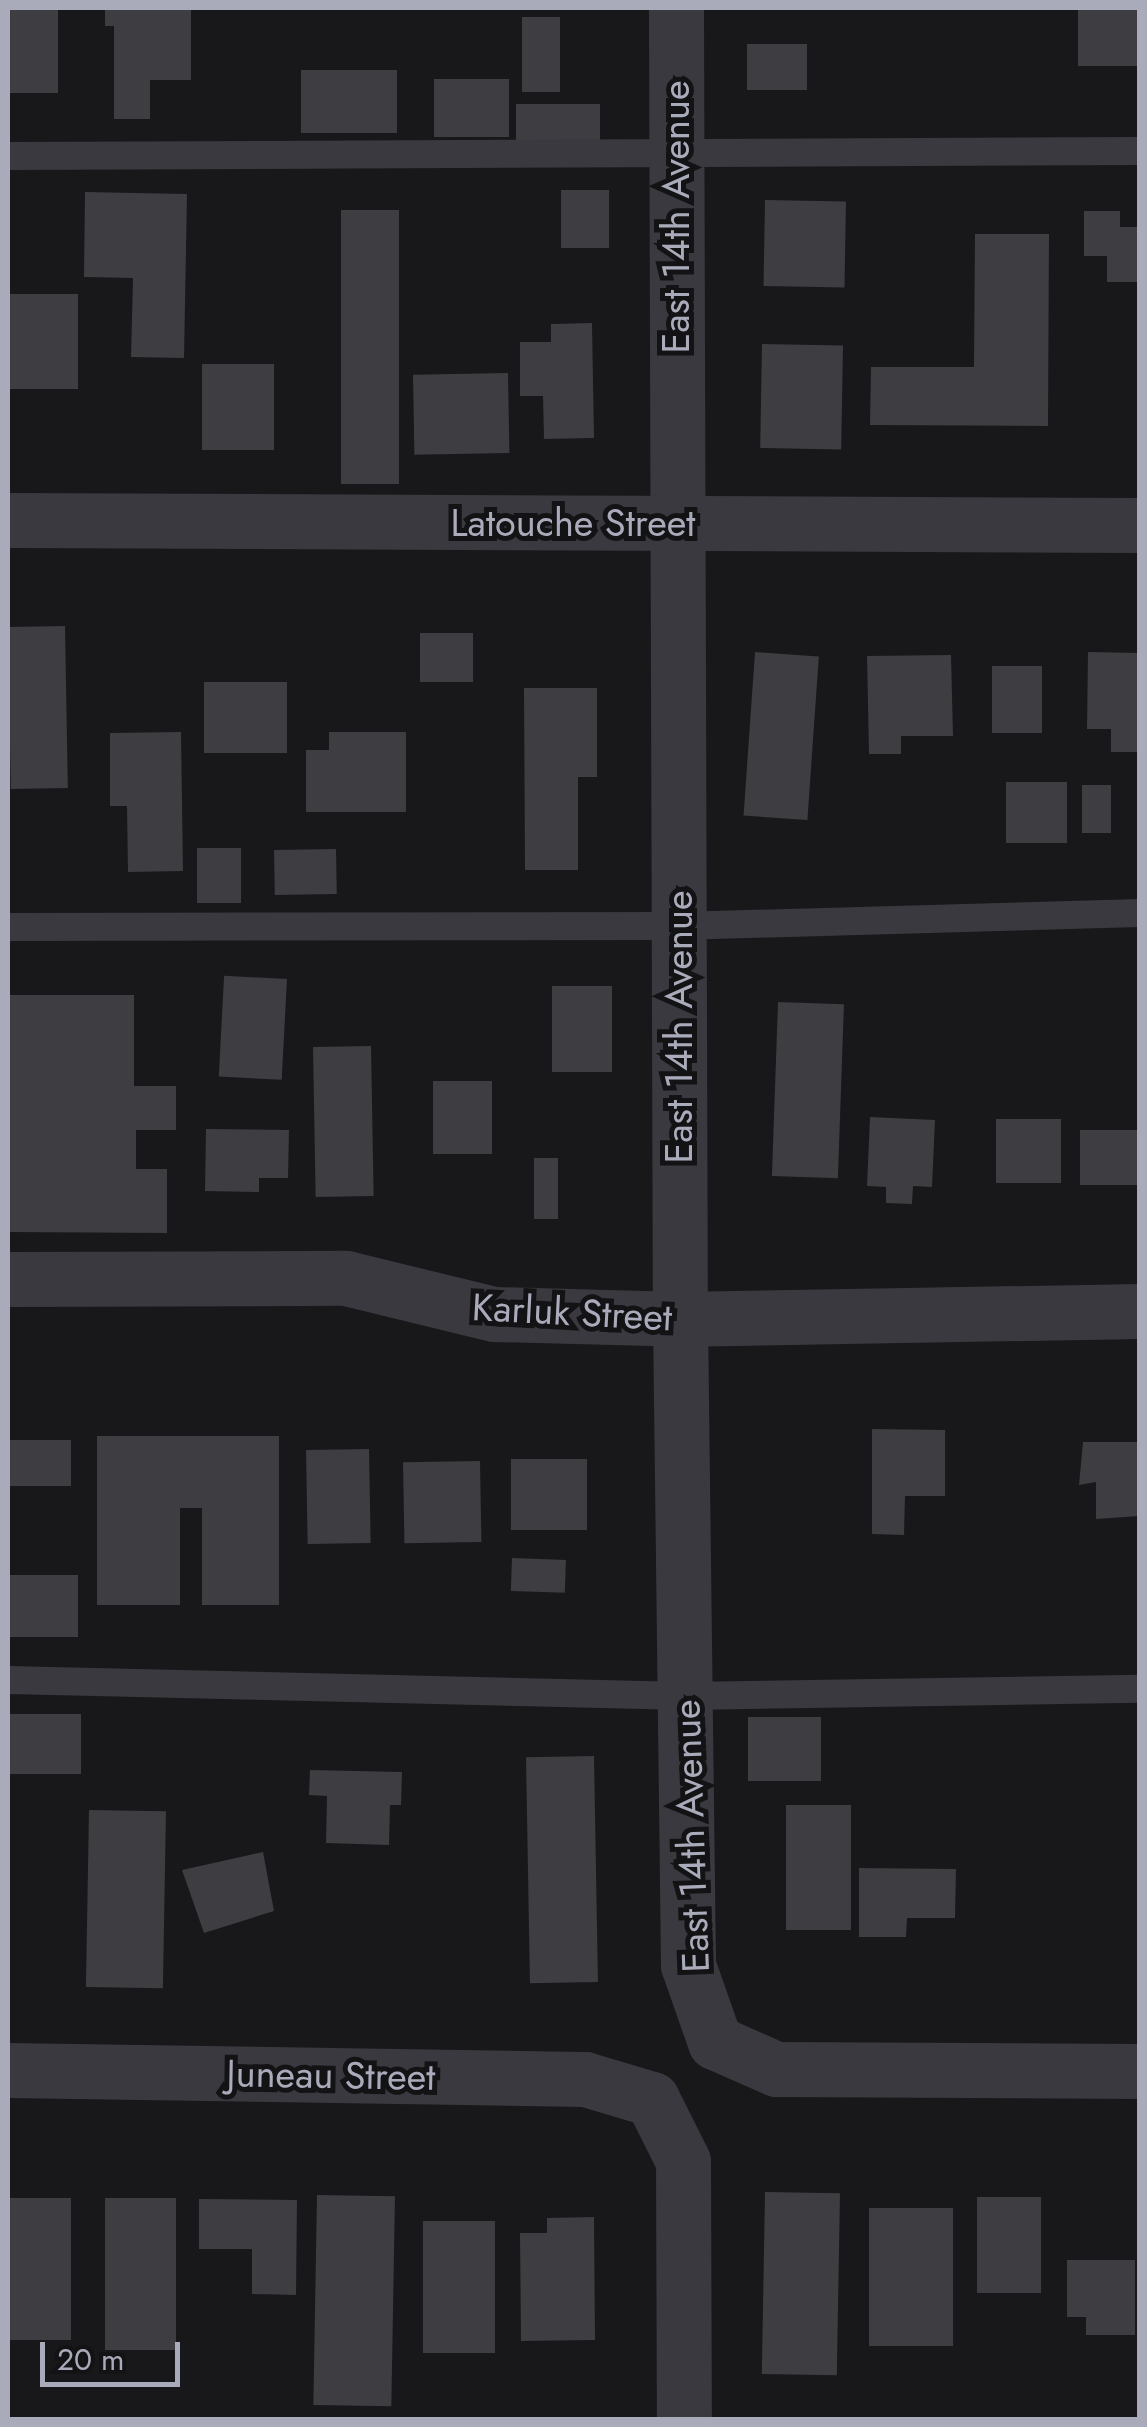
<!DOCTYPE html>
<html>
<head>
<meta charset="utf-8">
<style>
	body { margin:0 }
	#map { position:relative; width:1147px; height:2427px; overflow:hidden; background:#18181a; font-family:Jost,sans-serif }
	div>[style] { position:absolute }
	.building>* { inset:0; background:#3d3d42; transform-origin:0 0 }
	.service>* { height:28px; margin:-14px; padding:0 14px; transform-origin:14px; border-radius:14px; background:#39393f }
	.minor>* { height:55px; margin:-27.5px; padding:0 27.5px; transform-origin:27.5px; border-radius:27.5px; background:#39393f }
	span { translate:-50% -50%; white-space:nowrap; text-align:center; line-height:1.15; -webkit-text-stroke:10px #131315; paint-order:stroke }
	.street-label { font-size:38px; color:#aaabba }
	.frame { position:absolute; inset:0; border:10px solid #aaabba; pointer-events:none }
	.scale { position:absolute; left:40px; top:2342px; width:140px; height:45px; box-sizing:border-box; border:5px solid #aaabba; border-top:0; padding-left:12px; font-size:30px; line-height:35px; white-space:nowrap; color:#aaabba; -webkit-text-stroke:8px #131315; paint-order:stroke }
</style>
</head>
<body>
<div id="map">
	<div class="building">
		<div style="left:8px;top:8px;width:50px;height:85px"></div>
		<div style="clip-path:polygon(105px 8px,191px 8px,191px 80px,150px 80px,150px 119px,114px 119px,114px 26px,105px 26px)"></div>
		<div style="left:1078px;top:8px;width:62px;height:58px"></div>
		<div style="left:522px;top:17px;width:38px;height:75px"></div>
		<div style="left:747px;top:44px;width:60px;height:46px"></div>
		<div style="left:397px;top:70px;width:63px;height:96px;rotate:90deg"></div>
		<div style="left:434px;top:79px;width:75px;height:58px"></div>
		<div style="left:516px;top:104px;width:84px;height:36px"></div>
		<div style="left:561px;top:190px;width:48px;height:58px"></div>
		<div style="clip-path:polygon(85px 192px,187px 194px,184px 358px,131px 357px,133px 278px,84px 277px)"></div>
		<div style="left:765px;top:200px;width:81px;height:86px;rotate:1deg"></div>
		<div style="left:341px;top:210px;width:58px;height:274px"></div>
		<div style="clip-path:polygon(1084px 211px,1120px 211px,1120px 227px,1140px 227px,1140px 282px,1107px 282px,1107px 256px,1084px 256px)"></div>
		<div style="clip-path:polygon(975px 234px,1049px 234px,1048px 426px,870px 425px,871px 367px,974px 367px)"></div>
		<div style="left:8px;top:294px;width:70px;height:95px"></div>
		<div style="clip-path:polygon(592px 323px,594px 438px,544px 439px,543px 396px,520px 396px,520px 342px,551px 342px,551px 324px)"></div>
		<div style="left:762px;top:344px;width:81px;height:104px;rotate:1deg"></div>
		<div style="left:202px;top:364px;width:72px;height:86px"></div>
		<div style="left:508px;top:373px;width:80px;height:95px;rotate:89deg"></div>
		<div style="left:65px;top:626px;width:162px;height:57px;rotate:89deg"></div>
		<div style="left:420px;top:633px;width:53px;height:49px"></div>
		<div style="left:755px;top:652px;width:64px;height:164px;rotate:4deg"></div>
		<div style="clip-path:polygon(1088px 652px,1140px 653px,1140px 752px,1111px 752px,1111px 729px,1087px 729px)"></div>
		<div style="clip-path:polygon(951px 655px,953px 736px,901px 736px,901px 754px,869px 754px,867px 656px)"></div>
		<div style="left:992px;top:666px;width:50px;height:67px"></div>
		<div style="left:287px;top:682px;width:71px;height:83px;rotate:90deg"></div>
		<div style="clip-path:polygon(524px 688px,597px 688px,597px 777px,578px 777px,578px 870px,525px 870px)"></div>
		<div style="clip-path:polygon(181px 732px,183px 871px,128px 872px,127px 806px,110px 806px,110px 733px)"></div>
		<div style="clip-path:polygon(329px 732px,406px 732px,406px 812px,306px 812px,306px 750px,329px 750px)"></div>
		<div style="left:1006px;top:782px;width:61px;height:61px"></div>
		<div style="left:1082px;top:785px;width:29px;height:48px"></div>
		<div style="left:197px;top:848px;width:44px;height:55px"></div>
		<div style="left:336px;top:849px;width:45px;height:62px;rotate:89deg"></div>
		<div style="left:287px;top:979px;width:101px;height:63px;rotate:93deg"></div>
		<div style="left:552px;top:986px;width:60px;height:86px"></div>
		<div style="clip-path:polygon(8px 995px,134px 995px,134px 1086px,176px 1086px,176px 1130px,136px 1130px,136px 1169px,167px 1169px,167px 1233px,8px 1232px)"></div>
		<div style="left:778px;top:1002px;width:66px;height:174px;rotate:2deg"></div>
		<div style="left:371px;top:1046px;width:150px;height:58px;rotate:89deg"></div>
		<div style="left:433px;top:1081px;width:59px;height:73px"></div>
		<div style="clip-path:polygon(870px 1117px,935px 1120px,932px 1187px,913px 1186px,912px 1204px,886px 1203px,886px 1187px,867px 1186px)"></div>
		<div style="left:996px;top:1119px;width:65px;height:64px"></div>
		<div style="clip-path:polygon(206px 1129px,289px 1130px,288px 1178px,259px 1178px,259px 1192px,205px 1191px)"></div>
		<div style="left:1080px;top:1130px;width:60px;height:55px"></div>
		<div style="left:534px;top:1158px;width:24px;height:61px"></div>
		<div style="clip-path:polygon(872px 1429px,945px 1430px,945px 1496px,905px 1496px,904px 1535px,872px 1534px)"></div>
		<div style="clip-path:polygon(97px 1436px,279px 1436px,279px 1605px,202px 1605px,202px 1508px,180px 1508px,180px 1605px,97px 1605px)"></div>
		<div style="left:8px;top:1440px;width:63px;height:46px"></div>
		<div style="clip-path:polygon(1083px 1442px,1140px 1442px,1140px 1516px,1096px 1519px,1096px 1482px,1079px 1485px)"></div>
		<div style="left:369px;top:1449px;width:94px;height:63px;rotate:89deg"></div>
		<div style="left:587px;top:1459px;width:71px;height:76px;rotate:90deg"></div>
		<div style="left:480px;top:1461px;width:81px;height:77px;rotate:89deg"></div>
		<div style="left:512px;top:1558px;width:54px;height:33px;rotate:2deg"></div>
		<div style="left:8px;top:1575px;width:70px;height:62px"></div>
		<div style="left:8px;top:1714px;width:73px;height:60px"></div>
		<div style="left:748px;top:1717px;width:73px;height:64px"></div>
		<div style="left:594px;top:1756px;width:226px;height:68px;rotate:89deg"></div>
		<div style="clip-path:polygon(310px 1770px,402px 1772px,401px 1805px,390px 1805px,389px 1845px,326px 1843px,327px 1796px,309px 1795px)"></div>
		<div style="left:786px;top:1805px;width:65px;height:125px"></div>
		<div style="left:89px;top:1810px;width:77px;height:177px;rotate:1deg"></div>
		<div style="clip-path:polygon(263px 1852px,274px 1911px,204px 1933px,182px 1870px)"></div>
		<div style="clip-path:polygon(859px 1868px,956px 1869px,955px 1918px,907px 1918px,906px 1937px,859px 1937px)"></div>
		<div style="left:765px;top:2192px;width:75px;height:182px;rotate:1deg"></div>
		<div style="left:317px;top:2195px;width:78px;height:210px;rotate:1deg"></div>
		<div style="left:977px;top:2197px;width:64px;height:96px"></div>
		<div style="left:8px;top:2198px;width:63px;height:142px"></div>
		<div style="left:105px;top:2198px;width:71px;height:152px"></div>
		<div style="clip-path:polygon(199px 2199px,297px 2200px,296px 2295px,252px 2294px,252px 2249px,199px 2249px)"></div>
		<div style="left:869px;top:2208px;width:84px;height:138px"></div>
		<div style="clip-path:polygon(594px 2217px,595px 2340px,521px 2341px,520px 2233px,547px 2233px,547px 2218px)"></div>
		<div style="left:423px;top:2221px;width:72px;height:132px"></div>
		<div style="clip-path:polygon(1067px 2260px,1135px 2260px,1135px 2335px,1086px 2335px,1086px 2317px,1067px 2317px)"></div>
	</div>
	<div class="service">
		<div style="left:8px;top:156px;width:1132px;rotate:-0.25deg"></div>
		<div style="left:8px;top:927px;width:670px;rotate:-0.09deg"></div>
		<div style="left:678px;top:926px;width:462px;rotate:-1.6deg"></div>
		<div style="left:8px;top:1680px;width:677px;rotate:1.35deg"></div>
		<div style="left:685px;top:1696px;width:455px;rotate:-0.9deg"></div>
	</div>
	<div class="minor">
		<div style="left:676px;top:8px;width:1311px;rotate:89.83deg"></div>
		<div style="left:680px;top:1319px;width:646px;rotate:89.29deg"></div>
		<div style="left:688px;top:1965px;width:82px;rotate:70.7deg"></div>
		<div style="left:715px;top:2042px;width:67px;rotate:23.9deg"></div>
		<div style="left:776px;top:2069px;width:364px;rotate:0.3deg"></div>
		<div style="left:8px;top:520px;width:1132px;rotate:0.25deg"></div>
		<div style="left:8px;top:1279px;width:338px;rotate:-0.2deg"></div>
		<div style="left:346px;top:1278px;width:152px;rotate:13.7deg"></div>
		<div style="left:494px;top:1314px;width:186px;rotate:1.5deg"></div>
		<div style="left:680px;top:1319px;width:460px;rotate:-1deg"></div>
		<div style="left:8px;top:2070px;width:577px;rotate:0.89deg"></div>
		<div style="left:585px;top:2079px;width:70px;rotate:16.6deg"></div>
		<div style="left:652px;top:2099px;width:69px;rotate:63.4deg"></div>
		<div style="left:683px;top:2161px;width:259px;rotate:89.8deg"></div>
	</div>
	<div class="street-label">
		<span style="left:676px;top:217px;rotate:-90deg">East 14th Avenue</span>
		<span style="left:573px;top:523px">Latouche Street</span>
		<span style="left:679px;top:1027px;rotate:-90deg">East 14th Avenue</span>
		<span style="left:572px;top:1312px;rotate:3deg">Karluk Street</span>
		<span style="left:691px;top:1836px;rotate:-92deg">East 14th Avenue</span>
		<span style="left:331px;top:2075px;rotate:1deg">Juneau Street</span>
	</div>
	<div class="frame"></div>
	<div class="scale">20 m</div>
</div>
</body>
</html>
